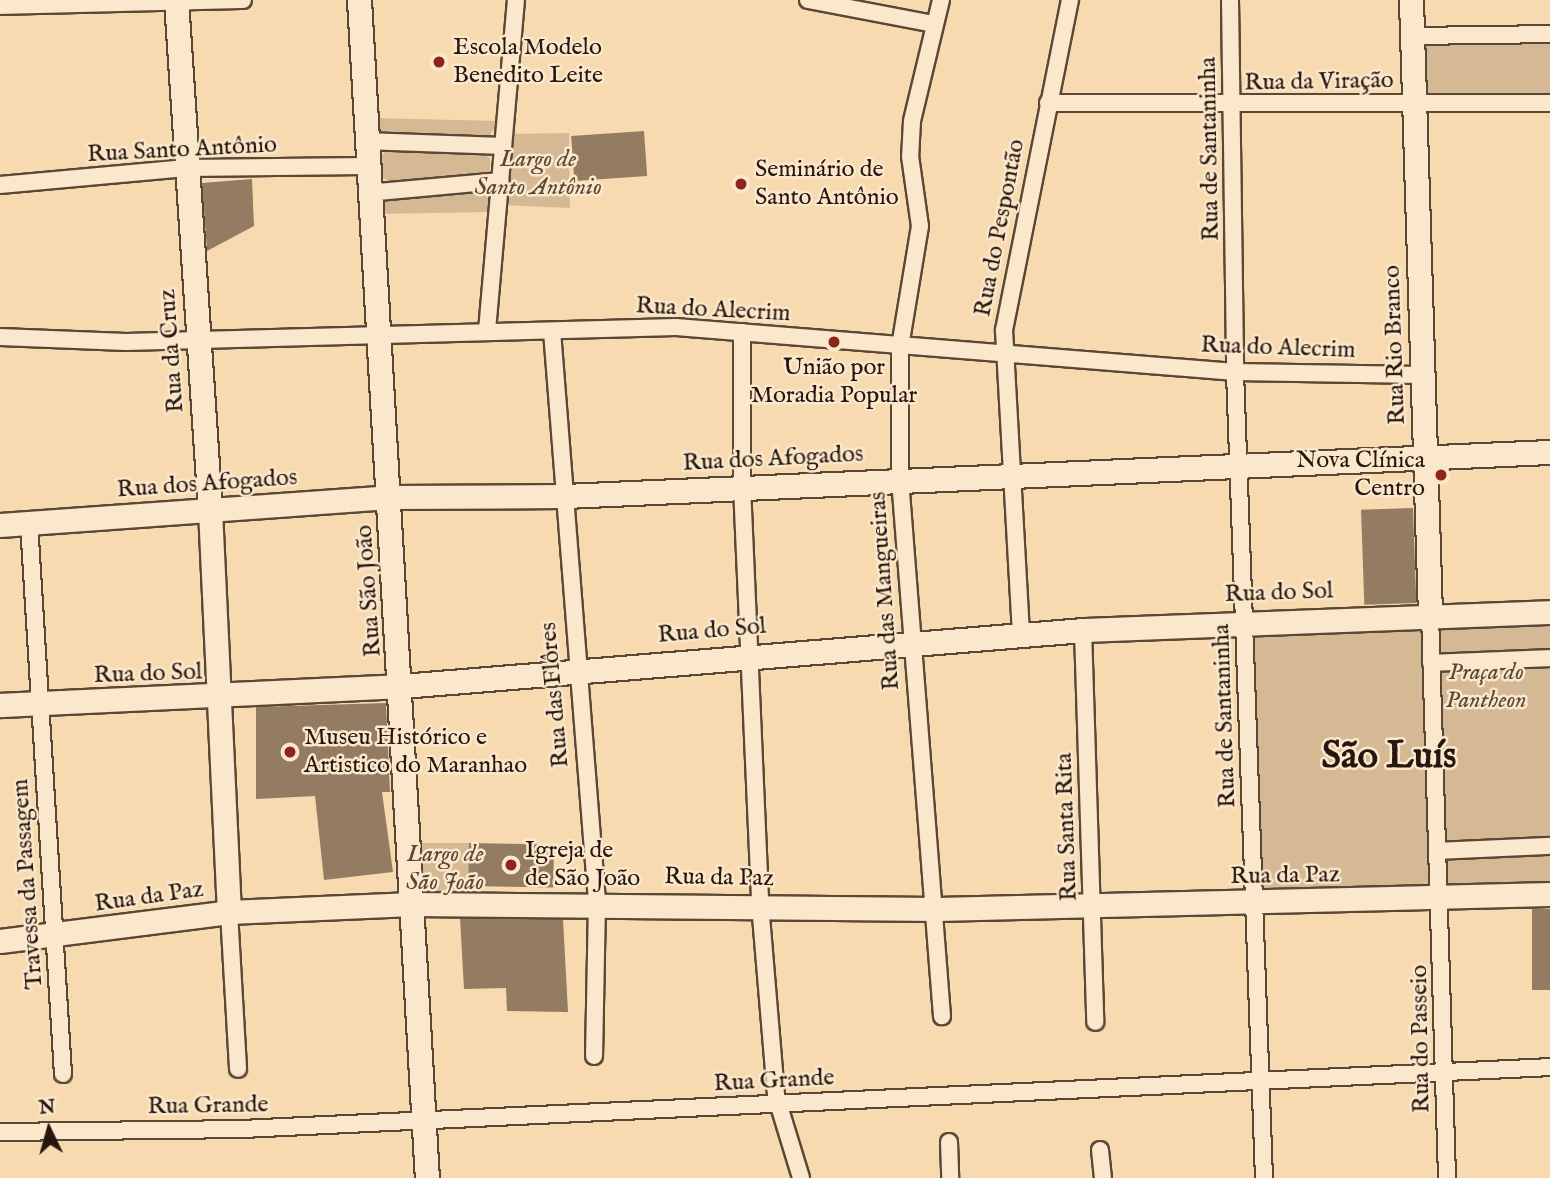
<!DOCTYPE html>
<html>
<head>
<meta charset="utf-8">
<style>
	body { margin:0 }
	#map { position:relative; width:1550px; height:1178px; overflow:hidden; background:#f8dab0; font-family:"IM FELL English",serif }
	div>[style] { position:absolute }
	.green>* { inset:0; background:#d4b994; transform-origin:0 0 }
	.building>* { inset:0; background:#937c62; transform-origin:0 0 }
	.roads { filter:drop-shadow(2px 0 #5a4836) drop-shadow(-2px 0 #5a4836) drop-shadow(0 2px #5a4836) drop-shadow(0 -2px #5a4836) }
	.street>* { height:16px; margin:-8px; padding:0 8px; transform-origin:8px; border-radius:8px; background:#fae7cc }
	.secondary>* { height:23px; margin:-11.5px; padding:0 11.5px; transform-origin:11.5px; border-radius:11.5px; background:#fae7cc }
	.dots>* { width:19px; height:19px; translate:-50% -50%; box-sizing:border-box; border:4px solid #fae7cc; border-radius:50% }
	span { translate:-50% -50%; white-space:nowrap; text-align:center; line-height:1.15; -webkit-text-stroke:5px #fae7cc; paint-order:stroke }
	.poi-label { font-size:24px; color:#25170e }
	.left { translate:0 -50%; text-align:left }
	.right { translate:-100% -50%; text-align:right }
	.street-label { font-size:24px; color:#25170e }
	.park-label { font-size:24px; color:#5a4836; font-style:italic }
	.town-label { font-size:38px; color:#25170e; font-weight:700 }
	.north { position:absolute; left:14px; top:1094px; width:70px; height:70px; -webkit-text-stroke:5px #fae7cc; paint-order:stroke; rotate:355deg; font-size:19px; font-weight:700; line-height:28px; text-align:center; color:#25170e }
	.north::after { content:''; display:block; margin:auto; width:24px; height:32px; background:#25170e; clip-path:polygon(50% 0,100% 100%,50% 72%,0 100%) }
</style>
</head>
<body>
<div id="map">
	<div class="green">
		<div style="left:1550px;top:40px;width:54px;height:126px;rotate:90deg"></div>
		<div style="clip-path:polygon(372px 118px,499px 121px,488px 138px,381px 136px,374px 132px)"></div>
		<div style="clip-path:polygon(569px 133px,570px 208px,504px 205px,510px 134px)"></div>
		<div style="clip-path:polygon(385px 152px,478px 152px,490px 158px,490px 169px,486px 176px,392px 183px,380px 176px,377px 160px)"></div>
		<div style="clip-path:polygon(480px 192px,491px 195px,492px 212px,376px 214px,387px 198px)"></div>
		<div style="left:1550px;top:619px;width:270px;height:300px;rotate:90deg"></div>
		<div style="left:469px;top:843px;width:49px;height:49px;rotate:90deg"></div>
	</div>
	<div class="building">
		<div style="left:644px;top:131px;width:45px;height:73px;rotate:86deg"></div>
		<div style="clip-path:polygon(252px 179px,254px 226px,207px 251px,202px 183px)"></div>
		<div style="left:1413px;top:508px;width:95px;height:52px;rotate:88deg"></div>
		<div style="clip-path:polygon(386px 703px,390px 792px,382px 792px,393px 872px,324px 880px,315px 796px,256px 799px,256px 707px)"></div>
		<div style="left:469px;top:843px;width:85px;height:43px;rotate:1deg"></div>
		<div style="left:1550px;top:909px;width:81px;height:18px;rotate:90deg"></div>
		<div style="clip-path:polygon(460px 918px,563px 919px,568px 1012px,507px 1011px,506px 988px,464px 989px)"></div>
	</div>
	<div class="roads">
		<div class="street">
			<div style="left:808px;top:0;width:128px;rotate:10.8deg"></div>
			<div style="left:941px;top:0;width:124px;rotate:103.5deg"></div>
			<div style="left:912px;top:121px;width:35px;rotate:93deg"></div>
			<div style="left:910px;top:156px;width:71px;rotate:81.9deg"></div>
			<div style="left:920px;top:226px;width:123px;rotate:99.4deg"></div>
			<div style="left:900px;top:347px;width:132px;rotate:90deg"></div>
			<div style="left:900px;top:479px;width:539px;rotate:85.53deg"></div>
			<div style="left:1230px;top:0;width:372px;rotate:89.2deg"></div>
			<div style="left:1235px;top:372px;width:807px;rotate:87.94deg"></div>
			<div style="left:0;top:6px;width:243px;rotate:-1.4deg"></div>
			<div style="left:1413px;top:36px;width:137px;rotate:-0.8deg"></div>
			<div style="left:1048px;top:103px;width:502px"></div>
			<div style="left:365px;top:141px;width:138px;rotate:2.1deg"></div>
			<div style="left:0;top:185px;width:187px;rotate:-5.2deg"></div>
			<div style="left:186px;top:168px;width:180px;rotate:-0.6deg"></div>
			<div style="left:367px;top:193px;width:134px;rotate:-5.2deg"></div>
			<div style="left:487px;top:331px;width:332px;rotate:-85deg"></div>
			<div style="left:552px;top:331px;width:573px;rotate:85.49deg"></div>
			<div style="left:597px;top:902px;width:154px;rotate:91.1deg"></div>
			<div style="left:742px;top:332px;width:154px;rotate:90deg"></div>
			<div style="left:742px;top:486px;width:418px;rotate:87.5deg"></div>
			<div style="left:760px;top:904px;width:193px;rotate:85.2deg"></div>
			<div style="left:776px;top:1096px;width:86px;rotate:73deg"></div>
			<div style="left:0;top:337px;width:126px;rotate:2.3deg"></div>
			<div style="left:126px;top:342px;width:550px;rotate:-1.56deg"></div>
			<div style="left:676px;top:327px;width:561px;rotate:4.6deg"></div>
			<div style="left:1235px;top:372px;width:187px;rotate:0.9deg"></div>
			<div style="left:29px;top:523px;width:552px;rotate:86.47deg"></div>
			<div style="left:1430px;top:614px;width:564px;rotate:88.27deg"></div>
			<div style="left:1083px;top:630px;width:392px;rotate:88.2deg"></div>
			<div style="left:1021px;top:634px;width:304px;rotate:-93.2deg"></div>
			<div style="left:1004px;top:330px;width:337px;rotate:-78.7deg"></div>
			<div style="left:1431px;top:663px;width:119px;rotate:-2.4deg"></div>
			<div style="left:1438px;top:851px;width:112px;rotate:-2.6deg"></div>
			<div style="left:229px;top:912px;width:157px;rotate:86.7deg"></div>
			<div style="left:0;top:1132px;width:242px;rotate:-0.7deg"></div>
			<div style="left:242px;top:1129px;width:1309px;rotate:-2.71deg"></div>
			<div style="left:949px;top:1142px;width:36px;rotate:88deg"></div>
			<div style="left:1100px;top:1150px;width:28px;rotate:84deg"></div>
		</div>
		<div class="secondary">
			<div style="left:176px;top:0;width:511px;rotate:86.19deg"></div>
			<div style="left:210px;top:510px;width:402px;rotate:87.3deg"></div>
			<div style="left:359px;top:0;width:1180px;rotate:86.7deg"></div>
			<div style="left:1411px;top:0;width:614px;rotate:88.23deg"></div>
			<div style="left:0;top:525px;width:390px;rotate:-4.1deg"></div>
			<div style="left:389px;top:497px;width:176px;rotate:-0.3deg"></div>
			<div style="left:565px;top:496px;width:986px;rotate:-2.56deg"></div>
			<div style="left:0;top:705px;width:402px;rotate:-2.7deg"></div>
			<div style="left:402px;top:686px;width:683px;rotate:-4.7deg"></div>
			<div style="left:1083px;top:630px;width:467px;rotate:-2.2deg"></div>
			<div style="left:0;top:941px;width:231px;rotate:-7.2deg"></div>
			<div style="left:229px;top:912px;width:183px;rotate:-2.5deg"></div>
			<div style="left:412px;top:904px;width:525px;rotate:0.55deg"></div>
			<div style="left:937px;top:909px;width:613px;rotate:-1.4deg"></div>
		</div>
	</div>
	<div class="dots">
		<div style="left:439px;top:62px;background:#8f2418"></div>
		<div style="left:741px;top:184px;background:#8f2418"></div>
		<div style="left:834px;top:342px;background:#8f2418"></div>
		<div style="left:1441px;top:475px;background:#8f2418"></div>
		<div style="left:290px;top:752px;background:#8f2418"></div>
		<div style="left:511px;top:865px;background:#8f2418"></div>
	</div>
	<div class="poi-label">
		<span class="left" style="left:453px;top:62px">Escola Modelo<br>Benedito Leite</span>
		<span class="left" style="left:755px;top:184px">Seminário de<br>Santo Antônio</span>
		<span style="left:834px;top:382px">União por<br>Moradia Popular</span>
		<span class="right" style="left:1425px;top:475px">Nova Clínica<br>Centro</span>
		<span class="left" style="left:304px;top:752px">Museu Histórico e<br>Artistico do Maranhao</span>
		<span class="left" style="left:525px;top:865px">Igreja de<br>de São João</span>
	</div>
	<div class="street-label">
		<span style="left:1319px;top:82px;rotate:-1deg">Rua da Viração</span>
		<span style="left:1210px;top:149px;rotate:-91deg">Rua de Santaninha</span>
		<span style="left:182px;top:150px;rotate:-3deg">Rua Santo Antônio</span>
		<span style="left:1000px;top:228px;rotate:-79deg">Rua do Pespontão</span>
		<span style="left:713px;top:310px;rotate:3deg">Rua do Alecrim</span>
		<span style="left:1395px;top:345px;rotate:-92deg">Rua Rio Branco</span>
		<span style="left:1278px;top:348px;rotate:2deg">Rua do Alecrim</span>
		<span style="left:172px;top:351px;rotate:-94deg">Rua da Cruz</span>
		<span style="left:773px;top:459px;rotate:-3deg">Rua dos Afogados</span>
		<span style="left:207px;top:484px;rotate:-4deg">Rua dos Afogados</span>
		<span style="left:369px;top:591px;rotate:-94deg">Rua São João</span>
		<span style="left:885px;top:591px;rotate:-94deg">Rua das Mangueiras</span>
		<span style="left:1279px;top:593px;rotate:-2deg">Rua do Sol</span>
		<span style="left:712px;top:631px;rotate:-5deg">Rua do Sol</span>
		<span style="left:148px;top:674px;rotate:-2deg">Rua do Sol</span>
		<span style="left:555px;top:695px;rotate:-95deg">Rua das Flôres</span>
		<span style="left:1225px;top:716px;rotate:-92deg">Rua de Santaninha</span>
		<span style="left:1067px;top:827px;rotate:-92deg">Rua Santa Rita</span>
		<span style="left:1285px;top:876px;rotate:-1deg">Rua da Paz</span>
		<span style="left:719px;top:878px;rotate:1deg">Rua da Paz</span>
		<span style="left:28px;top:884px;rotate:-94deg">Travessa da Passagem</span>
		<span style="left:149px;top:897px;rotate:-8deg">Rua da Paz</span>
		<span style="left:1421px;top:1039px;rotate:-91deg">Rua do Passeio</span>
		<span style="left:774px;top:1081px;rotate:-3deg">Rua Grande</span>
		<span style="left:208px;top:1106px;rotate:-1deg">Rua Grande</span>
	</div>
	<div class="park-label">
		<span style="left:538px;top:174px">Largo de<br>Santo Antônio</span>
		<span style="left:1486px;top:687px">Praça do<br>Pantheon</span>
		<span style="left:445px;top:869px">Largo de<br>São João</span>
	</div>
	<div class="town-label">
		<span style="left:1389px;top:758px">São Luís</span>
	</div>
	<div class="north">N</div>
</div>
</body>
</html>
